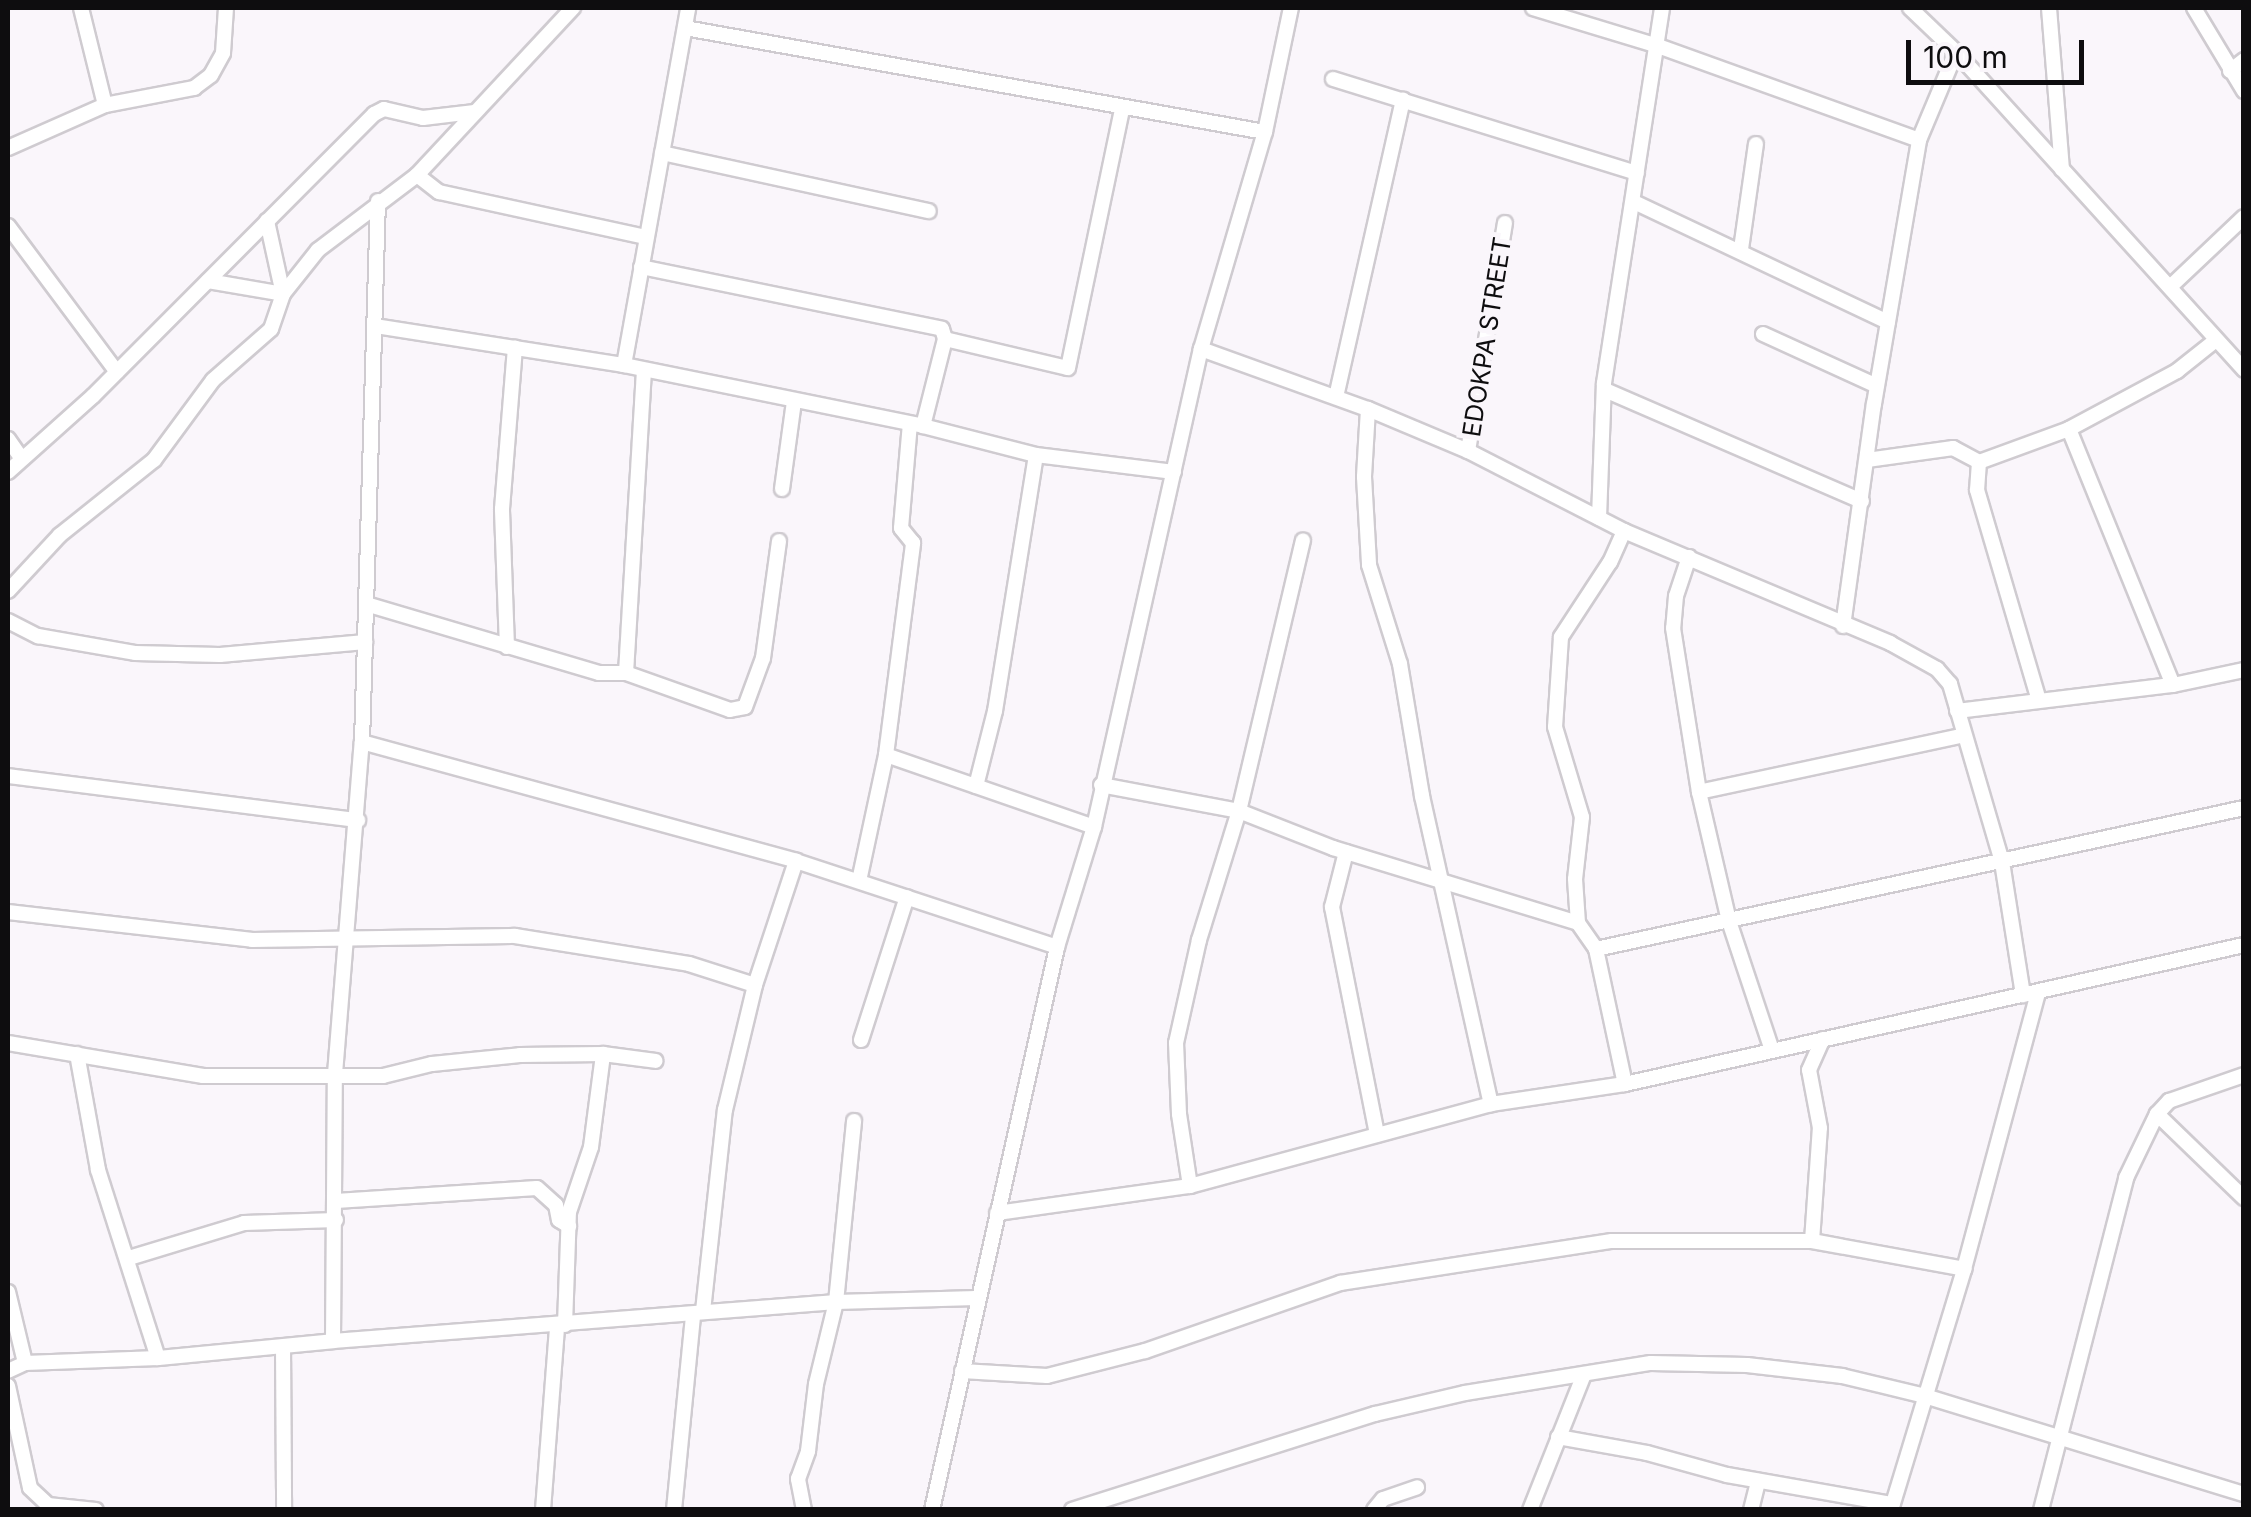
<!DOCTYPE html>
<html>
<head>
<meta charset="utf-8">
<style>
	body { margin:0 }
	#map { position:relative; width:2251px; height:1517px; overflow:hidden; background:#faf6fb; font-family:Inter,sans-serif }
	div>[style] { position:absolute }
	.roads { filter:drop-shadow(2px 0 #cfcbd0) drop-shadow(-2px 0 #cfcbd0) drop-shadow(0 2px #cfcbd0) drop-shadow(0 -2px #cfcbd0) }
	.minor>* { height:14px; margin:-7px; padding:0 7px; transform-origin:7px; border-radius:7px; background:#fff }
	span { translate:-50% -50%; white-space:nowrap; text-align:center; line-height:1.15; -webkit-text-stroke:10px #faf6fb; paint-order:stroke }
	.street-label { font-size:25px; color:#0e0d0f }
	.frame { position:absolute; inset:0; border:10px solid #0e0d0f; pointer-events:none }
	.scale { position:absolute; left:1906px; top:40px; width:178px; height:45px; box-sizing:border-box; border:5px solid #0e0d0f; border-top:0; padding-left:12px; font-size:30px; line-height:35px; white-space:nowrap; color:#0e0d0f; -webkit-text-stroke:8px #faf6fb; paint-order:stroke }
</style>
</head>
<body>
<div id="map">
	<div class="roads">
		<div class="minor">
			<div style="left:81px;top:8px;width:100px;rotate:76.1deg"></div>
			<div style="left:1533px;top:8px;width:131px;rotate:16.9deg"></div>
			<div style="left:1658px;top:46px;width:277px;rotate:19.8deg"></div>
			<div style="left:1910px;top:8px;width:64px;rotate:43.7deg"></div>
			<div style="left:1956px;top:52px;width:429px;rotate:47.8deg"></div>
			<div style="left:2049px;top:8px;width:162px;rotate:85.4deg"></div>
			<div style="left:2194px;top:8px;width:97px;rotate:58.9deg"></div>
			<div style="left:685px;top:28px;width:589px;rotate:10.17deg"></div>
			<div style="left:2230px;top:71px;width:18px;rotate:-38deg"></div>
			<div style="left:1333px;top:79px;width:318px;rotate:17.2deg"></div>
			<div style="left:8px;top:148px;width:106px;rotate:-23.9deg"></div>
			<div style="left:105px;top:105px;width:91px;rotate:-10.8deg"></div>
			<div style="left:194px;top:88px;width:21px;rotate:-37deg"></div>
			<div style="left:211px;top:75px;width:25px;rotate:-61deg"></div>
			<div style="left:223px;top:53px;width:45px;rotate:-86.2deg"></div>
			<div style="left:662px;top:153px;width:273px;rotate:12.3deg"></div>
			<div style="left:417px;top:175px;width:28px;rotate:38deg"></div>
			<div style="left:439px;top:192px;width:212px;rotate:12.3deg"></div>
			<div style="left:1634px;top:202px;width:281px;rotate:25.3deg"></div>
			<div style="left:8px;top:226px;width:182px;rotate:53.3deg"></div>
			<div style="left:1741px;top:249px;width:106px;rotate:-81.9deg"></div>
			<div style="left:641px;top:267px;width:307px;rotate:11.6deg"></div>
			<div style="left:942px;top:329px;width:10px;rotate:73deg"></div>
			<div style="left:945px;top:339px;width:90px;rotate:104.2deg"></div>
			<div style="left:208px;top:281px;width:76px;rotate:9.8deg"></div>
			<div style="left:283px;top:294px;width:75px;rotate:-102.4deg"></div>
			<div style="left:2170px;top:287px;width:102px;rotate:-43.4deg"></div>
			<div style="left:375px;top:326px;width:252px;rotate:8.9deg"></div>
			<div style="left:624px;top:365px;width:305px;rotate:11.5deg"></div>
			<div style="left:923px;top:426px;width:117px;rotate:14.4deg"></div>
			<div style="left:1036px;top:455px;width:139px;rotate:7deg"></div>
			<div style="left:1763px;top:334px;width:125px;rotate:24.5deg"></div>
			<div style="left:945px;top:339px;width:126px;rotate:13.3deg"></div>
			<div style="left:1068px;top:368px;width:264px;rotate:-78.2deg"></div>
			<div style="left:1201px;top:349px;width:177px;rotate:19.8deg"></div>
			<div style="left:1368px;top:409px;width:108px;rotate:22.8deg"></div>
			<div style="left:1468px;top:451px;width:175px;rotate:27.1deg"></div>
			<div style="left:1624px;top:531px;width:289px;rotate:22.8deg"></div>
			<div style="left:1890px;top:643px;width:54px;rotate:29deg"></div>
			<div style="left:1937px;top:669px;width:20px;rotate:49deg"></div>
			<div style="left:1950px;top:684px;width:185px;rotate:73.7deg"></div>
			<div style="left:2002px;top:862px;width:135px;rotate:81deg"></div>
			<div style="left:624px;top:365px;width:363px;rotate:-79.8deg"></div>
			<div style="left:1605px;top:390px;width:280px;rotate:23.4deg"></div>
			<div style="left:1336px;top:397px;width:305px;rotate:-77.3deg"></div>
			<div style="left:1368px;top:409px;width:68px;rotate:93.4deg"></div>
			<div style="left:1364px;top:477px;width:88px;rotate:86.7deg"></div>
			<div style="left:1369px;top:565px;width:104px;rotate:72.6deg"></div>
			<div style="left:1400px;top:664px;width:134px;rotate:80.5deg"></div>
			<div style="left:1422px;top:796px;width:316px;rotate:77.4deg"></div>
			<div style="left:2069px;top:429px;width:276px;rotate:67.9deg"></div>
			<div style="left:8px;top:439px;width:24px;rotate:55deg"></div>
			<div style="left:1468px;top:451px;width:231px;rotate:-80.8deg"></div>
			<div style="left:1867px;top:460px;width:87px;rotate:-7.9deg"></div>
			<div style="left:1953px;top:448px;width:30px;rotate:28deg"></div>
			<div style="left:1979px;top:462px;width:96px;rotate:-20.1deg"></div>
			<div style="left:2069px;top:429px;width:123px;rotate:-28.2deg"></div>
			<div style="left:2177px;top:371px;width:50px;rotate:-38.5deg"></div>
			<div style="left:1979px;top:462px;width:28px;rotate:94deg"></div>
			<div style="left:1977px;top:490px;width:219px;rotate:73.6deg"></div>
			<div style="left:8px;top:472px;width:114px;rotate:-41.8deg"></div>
			<div style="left:93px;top:396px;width:398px;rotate:-45.1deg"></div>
			<div style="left:374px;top:114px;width:11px;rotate:-27deg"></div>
			<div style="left:384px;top:109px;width:40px;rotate:13deg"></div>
			<div style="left:423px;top:118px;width:50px;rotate:-6.8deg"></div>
			<div style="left:782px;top:489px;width:89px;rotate:-82.2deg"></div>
			<div style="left:1599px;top:518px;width:135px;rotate:-87.9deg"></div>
			<div style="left:1604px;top:383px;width:379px;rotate:-81.2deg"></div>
			<div style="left:1624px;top:531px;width:34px;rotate:114deg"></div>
			<div style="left:1610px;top:562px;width:90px;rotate:123.2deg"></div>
			<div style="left:1561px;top:637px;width:90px;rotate:93.8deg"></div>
			<div style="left:1555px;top:727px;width:94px;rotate:73.3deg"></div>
			<div style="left:1582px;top:817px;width:62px;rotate:96.4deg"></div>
			<div style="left:1575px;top:879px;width:44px;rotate:86.1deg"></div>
			<div style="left:1578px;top:923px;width:32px;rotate:55deg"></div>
			<div style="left:1596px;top:949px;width:138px;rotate:77.9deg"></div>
			<div style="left:1689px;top:557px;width:41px;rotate:108.4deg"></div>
			<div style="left:1676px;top:596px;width:32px;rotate:95deg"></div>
			<div style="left:1673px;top:628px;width:166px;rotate:81deg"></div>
			<div style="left:1699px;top:792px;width:132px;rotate:76.9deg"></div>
			<div style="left:1729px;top:921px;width:136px;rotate:71.6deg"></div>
			<div style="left:8px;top:591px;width:76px;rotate:-47.1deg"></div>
			<div style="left:60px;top:535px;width:120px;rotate:-38.6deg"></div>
			<div style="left:154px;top:460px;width:99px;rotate:-53.6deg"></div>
			<div style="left:213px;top:380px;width:77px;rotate:-41.3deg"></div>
			<div style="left:271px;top:329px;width:37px;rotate:-71deg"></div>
			<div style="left:283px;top:294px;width:56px;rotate:-51.5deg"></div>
			<div style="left:318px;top:250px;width:124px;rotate:-37.1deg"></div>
			<div style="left:417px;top:175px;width:229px;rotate:-47deg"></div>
			<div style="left:366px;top:604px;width:243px;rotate:16.5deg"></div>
			<div style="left:599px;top:673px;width:27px"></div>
			<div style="left:626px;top:673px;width:303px;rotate:-86.6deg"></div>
			<div style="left:8px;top:621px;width:34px;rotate:27deg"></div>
			<div style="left:38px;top:636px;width:98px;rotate:9.9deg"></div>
			<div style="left:135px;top:653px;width:85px;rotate:1.3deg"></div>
			<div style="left:220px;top:655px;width:146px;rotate:-5.1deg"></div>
			<div style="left:1843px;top:626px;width:224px;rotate:-82.1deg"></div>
			<div style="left:1874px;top:404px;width:268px;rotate:-80.3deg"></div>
			<div style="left:1919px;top:140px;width:95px;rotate:-67.2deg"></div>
			<div style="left:507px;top:647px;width:138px;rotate:-92.1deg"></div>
			<div style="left:502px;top:509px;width:162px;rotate:-85.4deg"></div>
			<div style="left:626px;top:673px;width:110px;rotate:19.6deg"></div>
			<div style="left:730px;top:710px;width:15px;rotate:-11deg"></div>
			<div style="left:745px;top:707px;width:52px;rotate:-69.8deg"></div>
			<div style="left:763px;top:658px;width:118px;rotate:-82.2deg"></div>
			<div style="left:1957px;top:711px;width:218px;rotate:-6.9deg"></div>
			<div style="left:2173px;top:685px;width:73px;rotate:-11.9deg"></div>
			<div style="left:362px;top:742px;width:450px;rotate:15.3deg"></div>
			<div style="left:796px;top:861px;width:275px;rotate:18.2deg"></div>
			<div style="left:886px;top:755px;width:220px;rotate:19.1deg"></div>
			<div style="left:8px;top:776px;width:353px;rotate:7.2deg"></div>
			<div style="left:1101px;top:785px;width:140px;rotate:10.7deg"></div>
			<div style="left:1239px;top:811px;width:101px;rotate:21.5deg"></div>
			<div style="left:1333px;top:848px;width:256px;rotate:17deg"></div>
			<div style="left:976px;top:786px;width:77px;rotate:-75.8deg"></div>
			<div style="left:995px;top:711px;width:259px;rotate:-80.9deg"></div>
			<div style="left:1699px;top:792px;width:271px;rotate:-12.1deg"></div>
			<div style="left:1346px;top:852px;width:57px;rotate:104.3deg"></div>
			<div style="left:1332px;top:907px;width:232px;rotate:78.8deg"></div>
			<div style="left:859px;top:881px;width:129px;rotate:-77.9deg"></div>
			<div style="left:886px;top:755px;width:214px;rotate:-82.7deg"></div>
			<div style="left:913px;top:543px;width:19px;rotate:-129deg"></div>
			<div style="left:901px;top:528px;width:104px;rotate:-85.1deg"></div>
			<div style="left:8px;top:912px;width:246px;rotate:6.5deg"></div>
			<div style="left:252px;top:940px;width:263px;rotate:-0.9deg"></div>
			<div style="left:515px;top:936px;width:176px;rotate:9.1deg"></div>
			<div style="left:689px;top:964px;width:69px;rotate:17.7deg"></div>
			<div style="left:1596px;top:949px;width:663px;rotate:-12.28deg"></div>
			<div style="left:861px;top:1040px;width:150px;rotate:-72.2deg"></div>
			<div style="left:8px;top:1043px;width:198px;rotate:9.6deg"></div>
			<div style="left:203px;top:1076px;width:180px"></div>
			<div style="left:383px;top:1076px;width:50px;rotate:-13.8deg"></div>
			<div style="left:432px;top:1064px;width:88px;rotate:-5.8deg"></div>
			<div style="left:520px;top:1055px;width:83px;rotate:-0.7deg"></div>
			<div style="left:603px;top:1054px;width:53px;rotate:7.5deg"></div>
			<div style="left:77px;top:1054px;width:118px;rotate:79.7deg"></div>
			<div style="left:98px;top:1170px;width:197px;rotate:72.3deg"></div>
			<div style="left:2157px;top:1114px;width:121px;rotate:44deg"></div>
			<div style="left:1190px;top:1186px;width:73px;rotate:-98.7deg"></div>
			<div style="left:1179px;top:1114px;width:71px;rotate:-92.4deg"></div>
			<div style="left:1176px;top:1043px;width:106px;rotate:-77.4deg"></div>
			<div style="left:1199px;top:940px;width:135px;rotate:-72.8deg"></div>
			<div style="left:1239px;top:811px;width:278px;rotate:-76.7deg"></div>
			<div style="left:336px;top:1201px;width:201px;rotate:-3.7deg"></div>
			<div style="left:537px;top:1188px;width:25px;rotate:42deg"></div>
			<div style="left:556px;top:1205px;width:15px;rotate:79deg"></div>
			<div style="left:559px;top:1220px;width:12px;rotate:31deg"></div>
			<div style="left:997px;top:1213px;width:195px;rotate:-8deg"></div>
			<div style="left:1190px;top:1186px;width:312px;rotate:-15.2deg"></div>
			<div style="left:1491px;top:1104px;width:135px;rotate:-8.5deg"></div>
			<div style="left:1625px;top:1084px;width:634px;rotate:-12.66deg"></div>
			<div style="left:1812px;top:1241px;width:113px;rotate:-86deg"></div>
			<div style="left:1820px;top:1128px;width:59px;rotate:-100.7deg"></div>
			<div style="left:1809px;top:1070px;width:34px;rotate:-66deg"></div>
			<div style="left:129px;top:1258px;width:120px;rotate:-16.9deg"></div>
			<div style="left:244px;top:1223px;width:92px;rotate:-1.9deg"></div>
			<div style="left:8px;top:1292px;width:73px;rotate:76.5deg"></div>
			<div style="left:703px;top:1311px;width:202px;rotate:-83.8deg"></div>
			<div style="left:725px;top:1110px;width:129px;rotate:-76.5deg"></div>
			<div style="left:755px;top:985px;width:131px;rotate:-71.7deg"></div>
			<div style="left:565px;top:1325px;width:113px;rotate:-88deg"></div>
			<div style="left:569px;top:1212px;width:69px;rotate:-71.3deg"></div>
			<div style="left:591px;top:1147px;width:94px;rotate:-82.6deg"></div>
			<div style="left:333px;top:1341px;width:505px;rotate:-4.43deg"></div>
			<div style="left:836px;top:1302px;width:140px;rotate:-1.6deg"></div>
			<div style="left:283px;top:1348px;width:162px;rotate:89.6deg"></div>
			<div style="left:8px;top:1371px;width:19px;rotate:-25deg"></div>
			<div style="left:25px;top:1363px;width:133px;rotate:-2.2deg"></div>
			<div style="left:158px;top:1358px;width:176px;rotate:-5.5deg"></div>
			<div style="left:333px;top:1341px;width:267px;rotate:-89.6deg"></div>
			<div style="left:335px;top:1074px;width:333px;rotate:-85.4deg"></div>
			<div style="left:362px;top:742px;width:541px;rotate:-88.31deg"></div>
			<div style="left:962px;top:1371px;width:85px;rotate:3.4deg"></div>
			<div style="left:1047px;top:1376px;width:101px;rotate:-14.3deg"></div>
			<div style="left:1145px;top:1351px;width:207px;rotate:-19.2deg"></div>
			<div style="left:1340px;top:1283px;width:275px;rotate:-8.8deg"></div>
			<div style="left:1612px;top:1241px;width:200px"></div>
			<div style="left:1812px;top:1241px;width:155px;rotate:10.4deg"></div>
			<div style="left:8px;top:1386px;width:104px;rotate:77.8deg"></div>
			<div style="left:30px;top:1488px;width:25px;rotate:43deg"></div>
			<div style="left:48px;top:1505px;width:48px;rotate:5.9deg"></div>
			<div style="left:1558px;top:1437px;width:90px;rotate:10.2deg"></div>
			<div style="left:1647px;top:1453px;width:83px;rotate:15.4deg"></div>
			<div style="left:1727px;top:1475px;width:168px;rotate:10deg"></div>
			<div style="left:543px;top:1510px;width:185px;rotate:-85.6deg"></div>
			<div style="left:674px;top:1510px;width:196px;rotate:-84.4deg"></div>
			<div style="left:804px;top:1510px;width:32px;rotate:-101deg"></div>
			<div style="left:798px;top:1479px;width:30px;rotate:-70deg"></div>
			<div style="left:808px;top:1451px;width:67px;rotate:-83.2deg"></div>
			<div style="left:816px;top:1384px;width:84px;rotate:-76.3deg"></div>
			<div style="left:836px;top:1302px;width:182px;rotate:-84.3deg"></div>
			<div style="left:932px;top:1510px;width:577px;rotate:-77.48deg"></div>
			<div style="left:1057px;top:947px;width:126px;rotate:-72.9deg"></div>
			<div style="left:1094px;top:827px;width:490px;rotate:-77.4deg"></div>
			<div style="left:1201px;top:349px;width:226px;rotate:-73.6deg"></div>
			<div style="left:1265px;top:132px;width:127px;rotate:-78.2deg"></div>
			<div style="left:1072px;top:1510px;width:318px;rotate:-17.6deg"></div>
			<div style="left:1375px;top:1414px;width:92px;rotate:-13.1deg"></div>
			<div style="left:1465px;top:1393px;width:188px;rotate:-9.2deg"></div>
			<div style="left:1651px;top:1363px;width:96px;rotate:1.2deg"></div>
			<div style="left:1747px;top:1365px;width:96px;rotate:6.6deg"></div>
			<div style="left:1842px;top:1376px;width:85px;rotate:13.5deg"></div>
			<div style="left:1925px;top:1396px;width:334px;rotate:17.1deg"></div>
			<div style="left:1374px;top:1510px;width:14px;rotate:-51deg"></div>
			<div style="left:1383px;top:1499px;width:36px;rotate:-19deg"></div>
			<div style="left:1530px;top:1510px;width:146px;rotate:-68.3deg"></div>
			<div style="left:1751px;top:1510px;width:30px;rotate:-76deg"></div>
			<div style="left:1891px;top:1510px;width:252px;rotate:-73.1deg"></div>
			<div style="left:1964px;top:1269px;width:286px;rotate:-75deg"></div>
			<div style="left:2041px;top:1510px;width:343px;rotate:-75.6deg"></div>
			<div style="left:2126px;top:1178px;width:71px;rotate:-64.2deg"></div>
			<div style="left:2157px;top:1114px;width:18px;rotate:-47deg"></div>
			<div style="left:2169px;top:1101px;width:79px;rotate:-19.1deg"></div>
		</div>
	</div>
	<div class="street-label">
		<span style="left:1487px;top:337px;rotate:-81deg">EDOKPA STREET</span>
	</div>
	<div class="frame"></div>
	<div class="scale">100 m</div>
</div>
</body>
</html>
